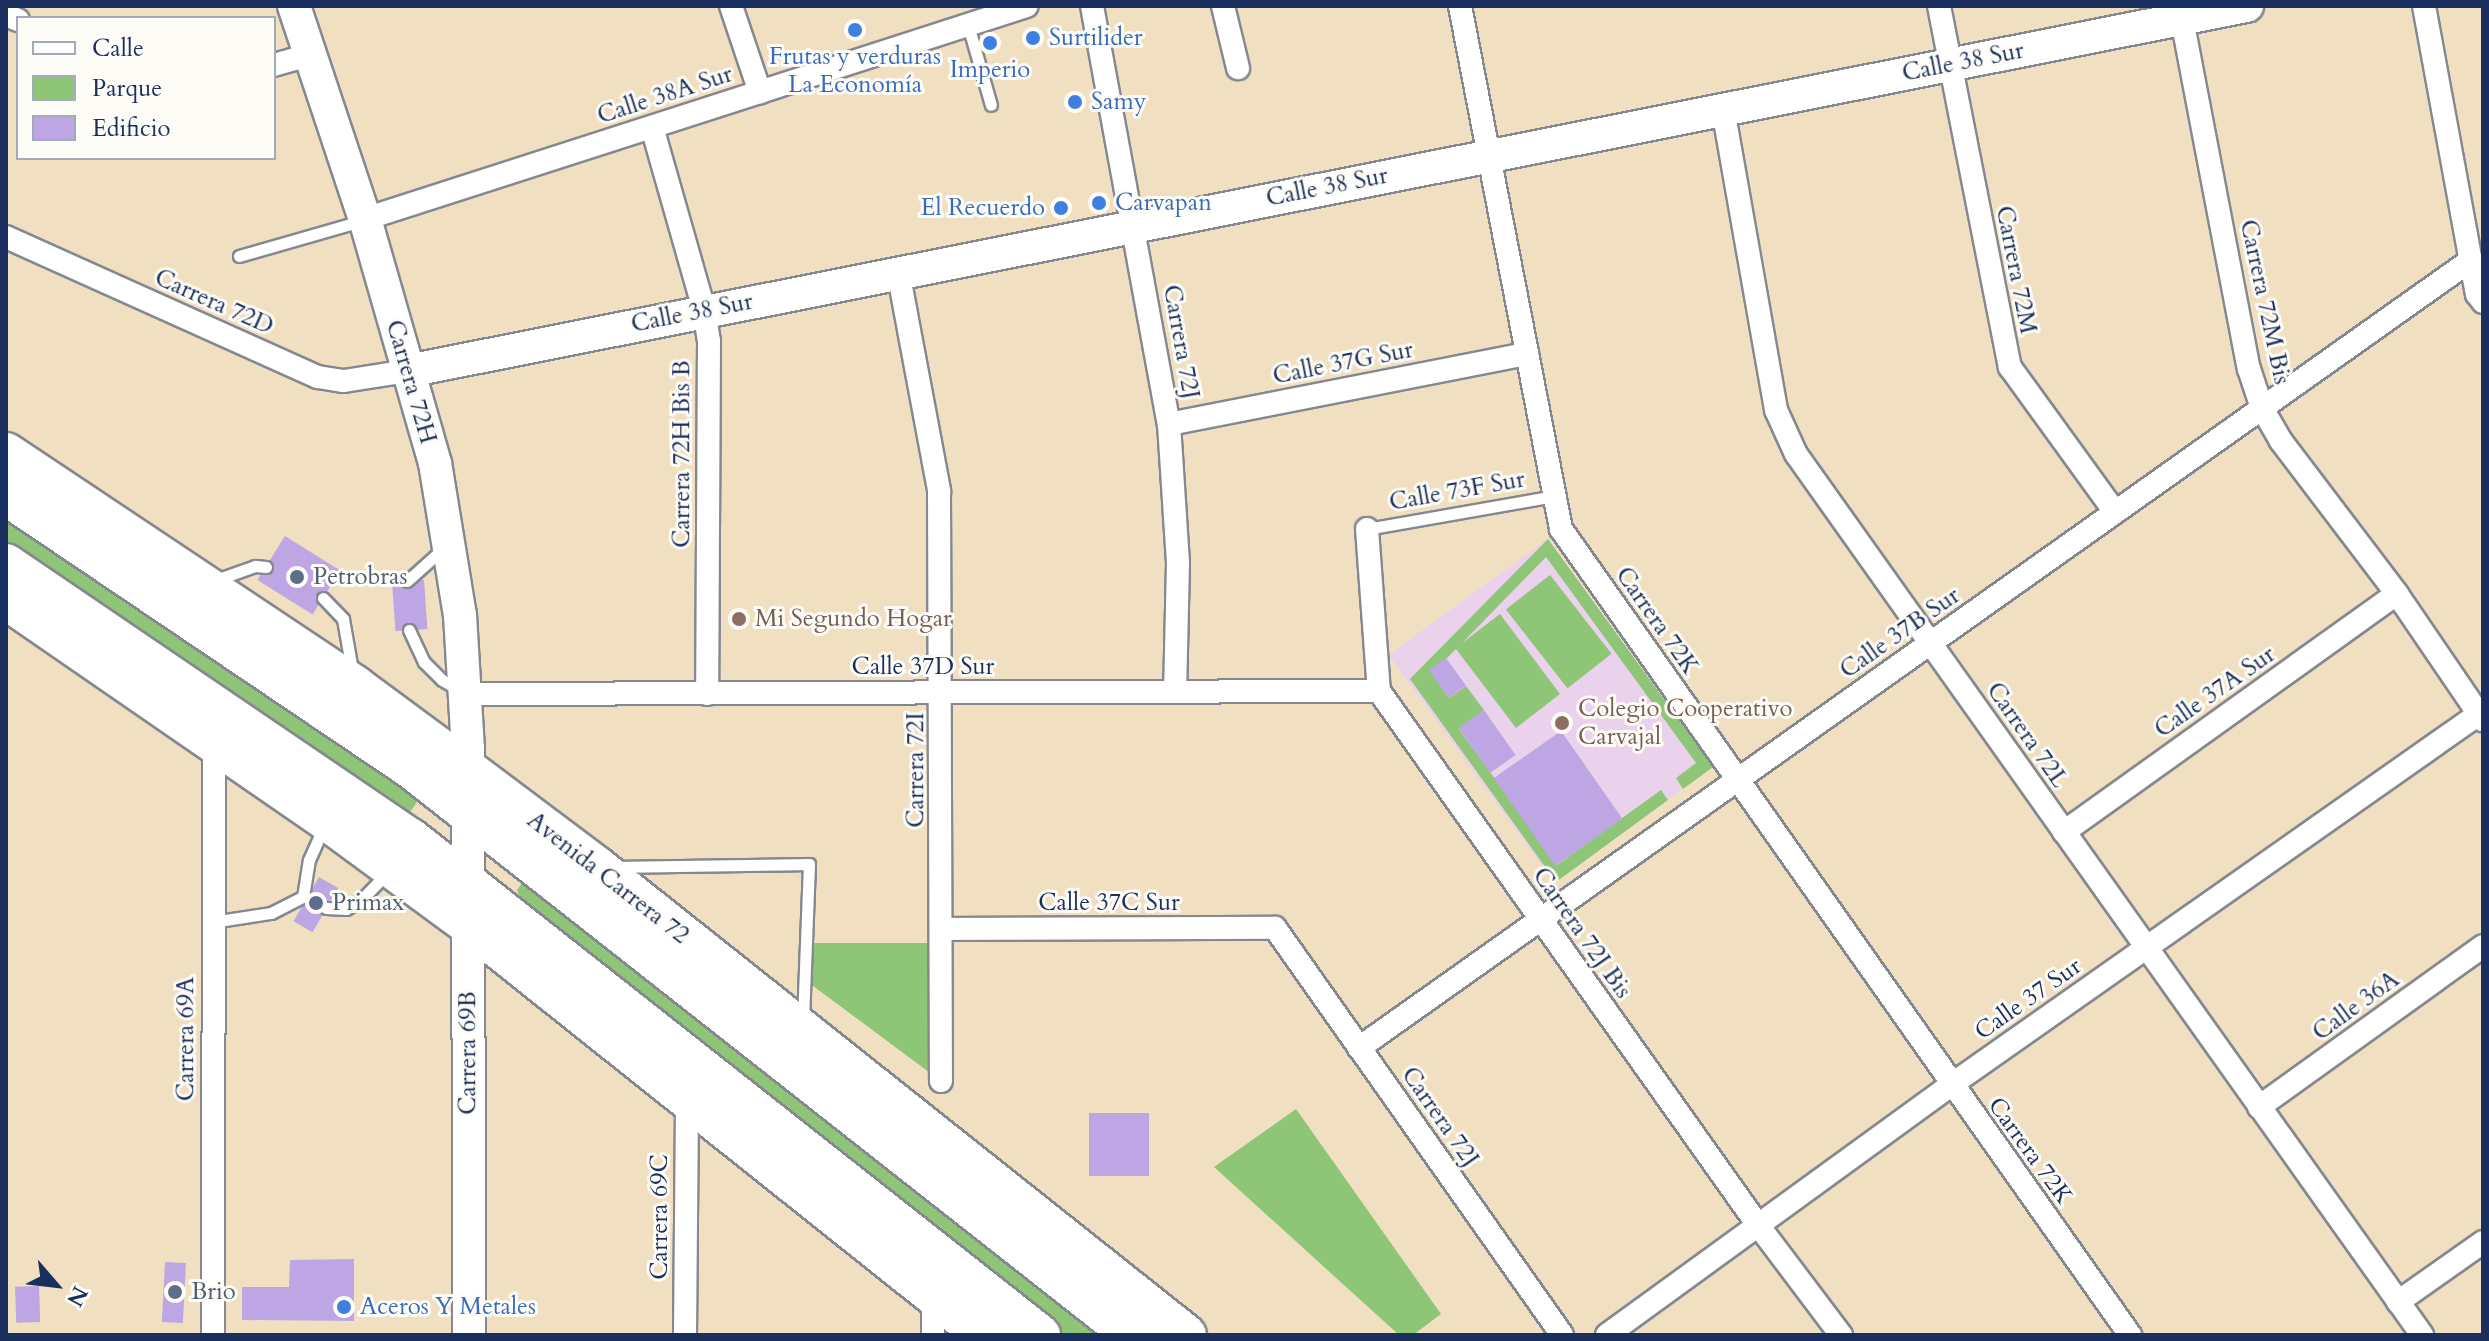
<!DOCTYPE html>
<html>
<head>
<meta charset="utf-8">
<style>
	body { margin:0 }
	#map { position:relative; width:2489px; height:1341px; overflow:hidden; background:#f0e0c1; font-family:Cardo,serif }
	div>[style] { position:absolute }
	.built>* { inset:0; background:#ead1ec; transform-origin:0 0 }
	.green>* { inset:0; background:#8ec577; transform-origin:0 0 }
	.building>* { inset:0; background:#bea5e3; transform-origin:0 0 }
	.roads { filter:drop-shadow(2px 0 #868890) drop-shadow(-2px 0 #868890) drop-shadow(0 2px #868890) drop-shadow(0 -2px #868890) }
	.lane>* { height:11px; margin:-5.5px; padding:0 5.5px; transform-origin:5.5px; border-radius:5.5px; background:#fff }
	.street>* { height:22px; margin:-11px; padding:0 11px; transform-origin:11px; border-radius:11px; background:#fff }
	.secondary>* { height:32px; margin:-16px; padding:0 16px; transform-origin:16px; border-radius:16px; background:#fff }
	.highway>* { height:40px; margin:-20px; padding:0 20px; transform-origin:20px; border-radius:20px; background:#fff }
	.dots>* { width:22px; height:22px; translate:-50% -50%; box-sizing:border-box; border:4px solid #fdfcf7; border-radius:50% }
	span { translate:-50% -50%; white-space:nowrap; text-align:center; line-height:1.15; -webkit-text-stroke:6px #fdfcf7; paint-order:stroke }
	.shop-label { font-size:24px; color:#366cbe }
	.left { translate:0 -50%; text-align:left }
	.right { translate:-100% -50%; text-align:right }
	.street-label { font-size:24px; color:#1b2f5e }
	.service-label { font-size:24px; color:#4e5e75 }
	.education-label { font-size:24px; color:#785e54 }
	.frame { position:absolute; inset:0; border:8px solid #1b2f5e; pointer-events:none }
	.legend { position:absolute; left:16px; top:16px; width:260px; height:144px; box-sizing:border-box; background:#fdfcf7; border:2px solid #a3aaba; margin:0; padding:10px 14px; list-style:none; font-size:24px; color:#1b2f5e }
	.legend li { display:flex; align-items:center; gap:16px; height:40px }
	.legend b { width:40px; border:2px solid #a3aaba }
	.north { position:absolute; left:16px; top:1245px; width:80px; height:80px; -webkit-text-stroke:6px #fdfcf7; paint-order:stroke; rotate:118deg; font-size:22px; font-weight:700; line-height:32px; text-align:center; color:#1b2f5e }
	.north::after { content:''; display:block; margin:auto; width:28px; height:36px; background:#1b2f5e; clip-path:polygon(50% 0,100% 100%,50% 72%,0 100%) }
</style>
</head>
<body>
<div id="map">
	<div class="built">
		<div style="left:1548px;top:539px;width:281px;height:197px;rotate:54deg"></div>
	</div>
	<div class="green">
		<div style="clip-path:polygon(6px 519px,242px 672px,422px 795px,410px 812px,297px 736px,262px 727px,6px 557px)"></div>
		<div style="clip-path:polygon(1548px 539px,1713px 767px,1683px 789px,1676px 778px,1696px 763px,1546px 557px,1462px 643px,1500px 614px,1560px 694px,1516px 728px,1456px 649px,1432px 673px,1449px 698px,1466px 686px,1484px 710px,1459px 729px,1557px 865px,1661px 790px,1668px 800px,1556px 882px,1410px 679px)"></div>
		<div style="left:1550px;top:575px;width:100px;height:56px;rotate:52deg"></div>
		<div style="clip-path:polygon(525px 879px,1116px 1335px,1060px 1335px,524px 909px,517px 890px)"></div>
		<div style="clip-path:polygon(806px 943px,942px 943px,941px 1081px,805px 980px)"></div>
		<div style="clip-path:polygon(1296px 1109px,1441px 1314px,1413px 1335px,1399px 1335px,1214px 1167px)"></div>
	</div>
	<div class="building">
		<div style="left:285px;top:536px;width:65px;height:52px;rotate:32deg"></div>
		<div style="left:424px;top:580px;width:49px;height:32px;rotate:86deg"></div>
		<div style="left:1446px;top:658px;width:34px;height:21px;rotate:54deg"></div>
		<div style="left:1484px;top:710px;width:55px;height:31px;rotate:55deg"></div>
		<div style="left:1561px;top:731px;width:107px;height:82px;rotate:55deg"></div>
		<div style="left:319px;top:877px;width:22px;height:51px;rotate:30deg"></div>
		<div style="left:1089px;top:1113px;width:60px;height:63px"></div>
		<div style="clip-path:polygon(354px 1259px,354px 1321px,242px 1320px,242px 1287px,289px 1287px,290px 1260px)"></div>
		<div style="left:165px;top:1262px;width:21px;height:60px;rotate:3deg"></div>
		<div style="left:39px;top:1286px;width:36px;height:24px;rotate:88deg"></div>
	</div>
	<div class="roads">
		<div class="lane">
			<div style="left:968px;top:25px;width:83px;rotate:74deg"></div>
			<div style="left:239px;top:256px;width:127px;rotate:-16deg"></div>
			<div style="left:1367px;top:529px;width:190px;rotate:-10deg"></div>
			<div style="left:213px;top:581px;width:45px;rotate:-19.7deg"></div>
			<div style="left:255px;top:566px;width:11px;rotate:5deg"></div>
			<div style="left:407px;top:581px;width:52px;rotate:-41.9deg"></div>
			<div style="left:323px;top:598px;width:29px;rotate:46deg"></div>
			<div style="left:343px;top:619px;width:52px;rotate:80deg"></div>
			<div style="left:409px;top:630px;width:35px;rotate:65deg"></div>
			<div style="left:424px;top:662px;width:25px;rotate:45deg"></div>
			<div style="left:442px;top:680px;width:22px;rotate:30deg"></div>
			<div style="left:617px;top:867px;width:192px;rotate:-0.9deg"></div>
			<div style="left:809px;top:864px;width:155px;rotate:92.2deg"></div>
			<div style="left:303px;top:897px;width:37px;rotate:-81deg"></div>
			<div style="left:309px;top:860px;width:35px;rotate:-66deg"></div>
			<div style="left:326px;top:908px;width:20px;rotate:3deg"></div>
			<div style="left:346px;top:909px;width:16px;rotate:-30deg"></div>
			<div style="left:360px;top:901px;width:39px;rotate:-46deg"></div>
			<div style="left:212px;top:922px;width:60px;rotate:-8.7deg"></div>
			<div style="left:271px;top:913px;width:36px;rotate:-27deg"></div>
		</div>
		<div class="street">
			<div style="left:731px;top:6px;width:91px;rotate:71.4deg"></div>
			<div style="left:1092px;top:6px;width:425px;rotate:79.6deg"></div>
			<div style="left:1169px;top:424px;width:139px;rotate:86.3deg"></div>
			<div style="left:1178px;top:563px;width:129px;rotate:91.3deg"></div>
			<div style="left:1223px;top:6px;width:64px;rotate:76.4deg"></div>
			<div style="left:1460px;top:6px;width:533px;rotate:79.07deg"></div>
			<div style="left:1561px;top:529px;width:987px;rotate:54.78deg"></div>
			<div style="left:1939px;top:6px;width:368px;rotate:78.9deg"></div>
			<div style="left:2010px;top:367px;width:179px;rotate:54.1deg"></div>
			<div style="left:2424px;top:6px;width:293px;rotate:79.6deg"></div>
			<div style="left:2477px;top:294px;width:10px;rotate:53deg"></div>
			<div style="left:6px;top:15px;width:13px;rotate:23deg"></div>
			<div style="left:2182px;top:19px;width:356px;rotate:79.2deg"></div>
			<div style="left:2249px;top:369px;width:41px;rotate:71.6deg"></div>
			<div style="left:2262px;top:408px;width:38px;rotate:60deg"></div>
			<div style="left:2281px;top:441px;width:192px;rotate:52.8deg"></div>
			<div style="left:2397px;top:594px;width:153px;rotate:55.7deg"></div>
			<div style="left:274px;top:65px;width:37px;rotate:-16deg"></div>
			<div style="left:1723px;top:109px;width:306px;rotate:80deg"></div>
			<div style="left:1776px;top:410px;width:48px;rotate:65.6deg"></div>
			<div style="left:1796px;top:454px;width:1081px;rotate:54.6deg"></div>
			<div style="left:652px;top:127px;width:190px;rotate:74.1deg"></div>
			<div style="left:704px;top:310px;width:31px;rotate:81deg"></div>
			<div style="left:709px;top:341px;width:353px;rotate:90.3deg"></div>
			<div style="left:365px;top:219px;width:695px;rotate:-17.84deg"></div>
			<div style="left:6px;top:237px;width:342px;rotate:24.2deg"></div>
			<div style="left:318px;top:377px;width:26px;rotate:9deg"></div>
			<div style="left:344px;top:381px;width:65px;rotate:-8.9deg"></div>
			<div style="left:898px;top:271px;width:224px;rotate:79.4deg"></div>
			<div style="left:939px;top:491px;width:590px;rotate:89.81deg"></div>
			<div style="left:1169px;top:424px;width:365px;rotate:-11.1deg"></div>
			<div style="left:1367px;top:529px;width:162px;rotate:85.8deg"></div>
			<div style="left:1379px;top:691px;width:655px;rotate:54.64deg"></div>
			<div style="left:1758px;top:1225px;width:138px;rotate:53deg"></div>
			<div style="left:467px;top:694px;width:912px;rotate:-0.19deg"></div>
			<div style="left:2064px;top:832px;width:409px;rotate:-35.6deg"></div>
			<div style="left:943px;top:929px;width:332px;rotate:-0.2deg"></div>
			<div style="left:1275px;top:928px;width:498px;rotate:54.8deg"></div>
			<div style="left:1359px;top:1048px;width:1363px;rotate:-35.32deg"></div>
			<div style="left:2259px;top:1107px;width:276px;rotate:-35.7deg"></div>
			<div style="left:2398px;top:1302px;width:104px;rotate:-35.2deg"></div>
			<div style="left:213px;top:1335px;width:593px;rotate:-89.9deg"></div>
			<div style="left:685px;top:1335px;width:236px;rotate:-89.5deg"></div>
			<div style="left:933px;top:1335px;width:40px;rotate:-90deg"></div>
			<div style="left:1607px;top:1335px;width:425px;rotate:-36deg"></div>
			<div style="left:1951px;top:1085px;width:650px;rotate:-35.11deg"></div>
		</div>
		<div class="secondary">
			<div style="left:294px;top:6px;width:225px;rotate:71.6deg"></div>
			<div style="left:365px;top:219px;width:254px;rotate:74deg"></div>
			<div style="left:435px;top:463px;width:154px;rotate:80.7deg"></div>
			<div style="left:460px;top:615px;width:133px;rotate:86.6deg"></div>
			<div style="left:468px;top:748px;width:587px;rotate:89.9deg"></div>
			<div style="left:408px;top:371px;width:1875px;rotate:-11.23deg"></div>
		</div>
		<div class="highway">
			<div style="left:6px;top:453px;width:420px;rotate:33.7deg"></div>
			<div style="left:355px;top:686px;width:106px;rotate:36.5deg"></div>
			<div style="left:440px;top:749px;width:196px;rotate:36.9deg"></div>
			<div style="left:597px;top:867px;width:752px;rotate:38.47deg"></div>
			<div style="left:6px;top:495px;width:483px;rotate:34deg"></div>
			<div style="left:407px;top:765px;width:922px;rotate:38.17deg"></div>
			<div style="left:6px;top:564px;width:490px;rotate:34.2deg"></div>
			<div style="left:411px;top:839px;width:801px;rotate:38.26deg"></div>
			<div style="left:6px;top:599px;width:391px;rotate:34.6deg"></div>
			<div style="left:328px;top:821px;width:174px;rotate:36.3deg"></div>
			<div style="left:468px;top:924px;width:660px;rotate:38.54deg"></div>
		</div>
	</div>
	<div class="dots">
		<div style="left:855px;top:30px;background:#3f7fe0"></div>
		<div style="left:1033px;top:38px;background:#3f7fe0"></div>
		<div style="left:990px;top:43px;background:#3f7fe0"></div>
		<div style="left:1075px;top:102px;background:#3f7fe0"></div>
		<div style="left:1099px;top:203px;background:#3f7fe0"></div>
		<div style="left:1061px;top:208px;background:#3f7fe0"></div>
		<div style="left:297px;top:577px;background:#5c6f8a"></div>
		<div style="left:739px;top:619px;background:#8d6e63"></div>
		<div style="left:1562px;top:723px;background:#8d6e63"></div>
		<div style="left:316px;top:903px;background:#5c6f8a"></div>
		<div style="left:175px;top:1292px;background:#5c6f8a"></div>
		<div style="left:344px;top:1307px;background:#3f7fe0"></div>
	</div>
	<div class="shop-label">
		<span class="left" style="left:1049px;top:38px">Surtilider</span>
		<span style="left:855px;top:71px">Frutas y verduras<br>La Economía</span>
		<span style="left:990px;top:70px">Imperio</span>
		<span class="left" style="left:1091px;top:102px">Samy</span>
		<span class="left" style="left:1115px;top:203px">Carvapan</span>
		<span class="right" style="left:1045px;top:208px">El Recuerdo</span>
		<span class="left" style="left:360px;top:1307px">Aceros Y Metales</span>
	</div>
	<div class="street-label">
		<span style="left:1963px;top:62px;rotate:-11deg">Calle 38 Sur</span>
		<span style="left:665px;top:95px;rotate:-18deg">Calle 38A Sur</span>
		<span style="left:1327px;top:187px;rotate:-11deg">Calle 38 Sur</span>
		<span style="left:2016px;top:270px;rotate:79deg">Carrera 72M</span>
		<span style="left:214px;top:302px;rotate:24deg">Carrera 72D</span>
		<span style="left:2265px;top:302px;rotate:78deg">Carrera 72M Bis</span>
		<span style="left:692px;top:313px;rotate:-11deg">Calle 38 Sur</span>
		<span style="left:1181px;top:342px;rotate:80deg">Carrera 72J</span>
		<span style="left:1343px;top:363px;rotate:-11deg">Calle 37G Sur</span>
		<span style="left:411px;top:382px;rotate:74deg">Carrera 72H</span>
		<span style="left:682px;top:454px;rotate:-90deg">Carrera 72H Bis B</span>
		<span style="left:1457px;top:491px;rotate:-10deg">Calle 73F Sur</span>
		<span style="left:1657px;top:621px;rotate:55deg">Carrera 72K</span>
		<span style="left:1900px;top:633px;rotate:-35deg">Calle 37B Sur</span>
		<span style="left:923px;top:667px">Calle 37D Sur</span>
		<span style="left:2215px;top:692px;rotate:-35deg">Calle 37A Sur</span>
		<span style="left:2027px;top:735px;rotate:55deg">Carrera 72L</span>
		<span style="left:916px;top:770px;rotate:-90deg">Carrera 72I</span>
		<span style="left:608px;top:878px;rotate:38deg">Avenida Carrera 72</span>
		<span style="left:1109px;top:903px">Calle 37C Sur</span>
		<span style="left:1582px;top:933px;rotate:55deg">Carrera 72J Bis</span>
		<span style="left:2028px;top:999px;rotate:-35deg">Calle 37 Sur</span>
		<span style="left:2356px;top:1006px;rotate:-36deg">Calle 36A</span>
		<span style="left:186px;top:1039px;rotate:-90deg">Carrera 69A</span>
		<span style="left:468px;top:1053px;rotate:-90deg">Carrera 69B</span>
		<span style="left:1440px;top:1117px;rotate:55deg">Carrera 72J</span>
		<span style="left:2030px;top:1151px;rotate:54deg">Carrera 72K</span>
		<span style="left:660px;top:1217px;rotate:-90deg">Carrera 69C</span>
	</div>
	<div class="service-label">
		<span class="left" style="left:313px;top:577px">Petrobras</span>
		<span class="left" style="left:332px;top:903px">Primax</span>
		<span class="left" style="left:191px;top:1292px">Brio</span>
	</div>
	<div class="education-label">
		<span class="left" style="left:755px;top:619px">Mi Segundo Hogar</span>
		<span class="left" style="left:1578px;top:723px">Colegio Cooperativo<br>Carvajal</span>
	</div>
	<div class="frame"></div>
	<ul class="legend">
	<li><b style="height:10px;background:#fff"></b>Calle</li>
	<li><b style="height:22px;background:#8ec577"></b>Parque</li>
	<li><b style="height:22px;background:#bea5e3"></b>Edificio</li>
	</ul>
	<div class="north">N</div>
</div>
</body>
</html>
